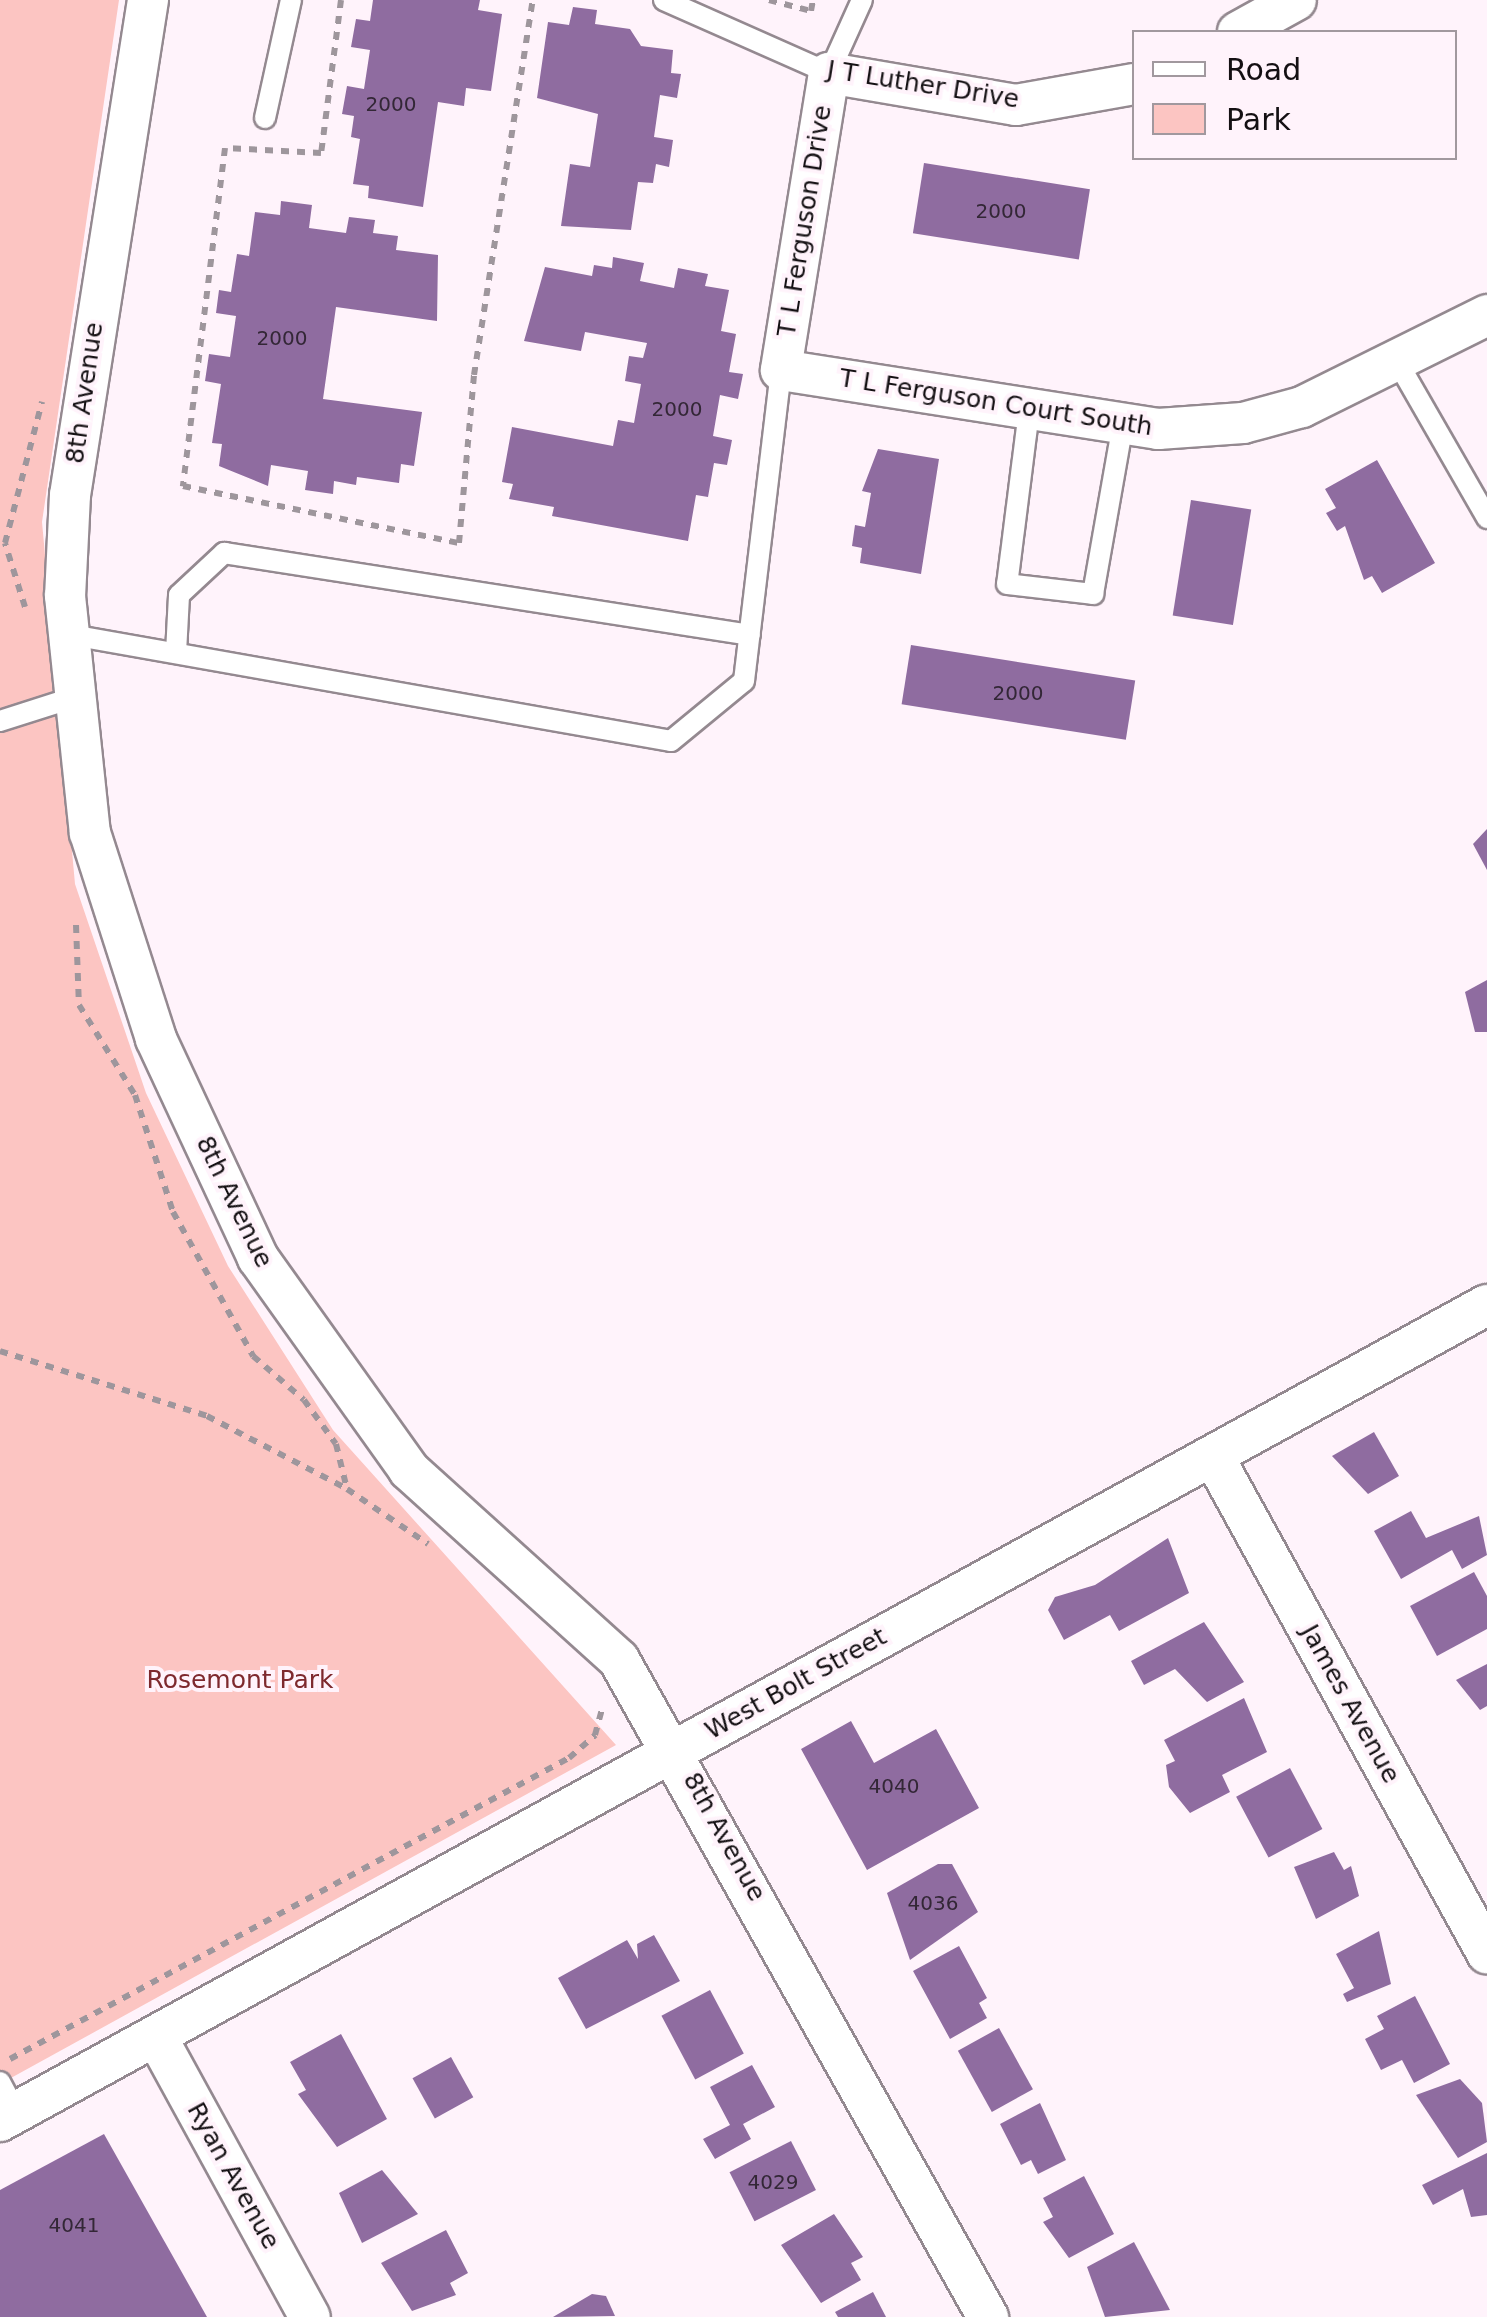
<!DOCTYPE html>
<html>
<head>
<meta charset="utf-8">
<style>
	body { margin:0 }
	#map { position:relative; width:1487px; height:2317px; overflow:hidden; background:#fff3fb; font-family:"DejaVu Sans",sans-serif }
	div>[style] { position:absolute }
	.green>* { inset:0; background:#fcc5c2 }
	.building>* { inset:0; background:#8f6ca0; transform-origin:0 0 }
	.path>* { height:6px; margin-top:-3px; transform-origin:0; background:repeating-linear-gradient(90deg,#9e969c 0 8px,transparent 0 16px) }
	.roads { filter:drop-shadow(2px 0 #948990) drop-shadow(-2px 0 #948990) drop-shadow(0 2px #948990) drop-shadow(0 -2px #948990) }
	.lane>* { height:20px; margin:-10px; padding:0 10px; transform-origin:10px; border-radius:10px; background:#fff }
	.street>* { height:40px; margin:-20px; padding:0 20px; transform-origin:20px; border-radius:20px; background:#fff }
	span { translate:-50% -50%; white-space:nowrap; text-align:center; line-height:1.15; -webkit-text-stroke:8px #fff3fb; paint-order:stroke }
	.number-label { font-size:20px; color:#332736 }
	.number-label span { -webkit-text-stroke-width:0 }
	.street-label { font-size:25px; color:#141013 }
	.park-label { font-size:25px; color:#7e292d }
	.legend { position:absolute; left:1132px; top:30px; width:325px; height:130px; box-sizing:border-box; background:#fff3fb; border:2px solid #a1989e; margin:0; padding:12px 18px; list-style:none; font-size:30px; color:#141013 }
	.legend li { display:flex; align-items:center; gap:20px; height:50px }
	.legend b { width:50px; border:2px solid #a1989e }
</style>
</head>
<body>
<div id="map">
	<div class="green">
		<div style="clip-path:polygon(0 0,119px 0,42px 522px,75px 884px,146px 1093px,228px 1266px,333px 1430px,616px 1745px,0 2084px)"></div>
	</div>
	<div class="building">
		<div style="clip-path:polygon(373px 0,480px 0,478px 10px,502px 14px,491px 91px,466px 88px,464px 106px,438px 102px,423px 207px,368px 198px,369px 186px,353px 184px,360px 139px,351px 137px,354px 116px,342px 114px,347px 86px,364px 89px,370px 50px,351px 47px,356px 19px,370px 21px)"></div>
		<div style="clip-path:polygon(573px 7px,597px 10px,595px 24px,630px 29px,641px 46px,673px 50px,671px 73px,681px 74px,677px 98px,660px 95px,654px 137px,673px 140px,669px 167px,656px 164px,653px 183px,638px 182px,631px 230px,561px 226px,570px 164px,590px 167px,598px 114px,537px 98px,548px 22px,569px 25px)"></div>
		<div style="left:924px;top:163px;width:168px;height:71px;rotate:9deg"></div>
		<div style="clip-path:polygon(281px 201px,312px 205px,309px 228px,346px 233px,349px 217px,375px 220px,373px 233px,398px 236px,396px 250px,438px 255px,437px 321px,336px 307px,323px 399px,422px 412px,414px 466px,401px 464px,399px 483px,357px 477px,356px 485px,334px 481px,333px 494px,305px 490px,308px 471px,271px 465px,268px 486px,219px 466px,222px 444px,212px 443px,221px 384px,205px 381px,209px 354px,230px 357px,236px 316px,216px 313px,219px 290px,231px 292px,237px 254px,249px 256px,255px 212px,280px 215px)"></div>
		<div style="clip-path:polygon(613px 257px,644px 263px,640px 281px,674px 288px,678px 268px,708px 274px,705px 286px,729px 290px,721px 331px,736px 334px,729px 372px,743px 374px,738px 399px,720px 395px,713px 436px,732px 440px,727px 465px,714px 463px,708px 497px,696px 495px,688px 541px,552px 516px,554px 507px,509px 499px,513px 484px,502px 482px,512px 427px,613px 446px,618px 420px,634px 423px,641px 384px,625px 381px,629px 356px,643px 358px,647px 343px,585px 332px,581px 351px,524px 341px,545px 267px,592px 276px,594px 265px,612px 268px)"></div>
		<div style="clip-path:polygon(878px 449px,939px 459px,921px 574px,860px 563px,862px 548px,852px 546px,855px 525px,865px 527px,871px 493px,862px 491px)"></div>
		<div style="clip-path:polygon(1377px 460px,1435px 563px,1382px 593px,1372px 576px,1364px 580px,1345px 526px,1337px 531px,1326px 513px,1336px 508px,1325px 489px)"></div>
		<div style="left:1191px;top:500px;width:61px;height:117px;rotate:9deg"></div>
		<div style="left:911px;top:645px;width:227px;height:60px;rotate:9deg"></div>
		<div style="clip-path:polygon(1487px 829px,1487px 870px,1473px 844px)"></div>
		<div style="clip-path:polygon(1487px 980px,1487px 1032px,1475px 1032px,1465px 992px)"></div>
		<div style="clip-path:polygon(1374px 1432px,1399px 1476px,1368px 1494px,1332px 1456px)"></div>
		<div style="clip-path:polygon(1411px 1511px,1426px 1538px,1479px 1516px,1487px 1555px,1462px 1569px,1452px 1550px,1401px 1579px,1374px 1531px)"></div>
		<div style="clip-path:polygon(1168px 1538px,1189px 1593px,1119px 1631px,1110px 1615px,1064px 1640px,1048px 1610px,1055px 1597px,1095px 1585px)"></div>
		<div style="clip-path:polygon(1474px 1572px,1487px 1596px,1487px 1629px,1437px 1656px,1410px 1606px)"></div>
		<div style="clip-path:polygon(1204px 1622px,1244px 1682px,1207px 1702px,1175px 1669px,1144px 1685px,1131px 1661px)"></div>
		<div style="clip-path:polygon(1487px 1664px,1487px 1706px,1480px 1710px,1456px 1680px)"></div>
		<div style="clip-path:polygon(1244px 1698px,1267px 1752px,1222px 1775px,1230px 1792px,1190px 1813px,1169px 1787px,1166px 1765px,1175px 1761px,1164px 1740px)"></div>
		<div style="clip-path:polygon(851px 1721px,874px 1763px,936px 1729px,979px 1808px,867px 1870px,801px 1749px)"></div>
		<div style="left:1290px;top:1768px;width:69px;height:61px;rotate:62deg"></div>
		<div style="clip-path:polygon(1334px 1852px,1344px 1870px,1351px 1866px,1359px 1896px,1316px 1919px,1294px 1867px)"></div>
		<div style="clip-path:polygon(938px 1864px,952px 1864px,978px 1912px,910px 1960px,887px 1893px)"></div>
		<div style="clip-path:polygon(1379px 1931px,1391px 1984px,1347px 2002px,1343px 1994px,1354px 1988px,1336px 1954px)"></div>
		<div style="clip-path:polygon(654px 1935px,680px 1981px,586px 2029px,558px 1978px,627px 1940px,638px 1959px,637px 1944px)"></div>
		<div style="clip-path:polygon(959px 1946px,987px 1998px,979px 2003px,987px 2018px,950px 2039px,913px 1971px)"></div>
		<div style="left:710px;top:1990px;width:72px;height:55px;rotate:62deg"></div>
		<div style="clip-path:polygon(1415px 1996px,1450px 2064px,1414px 2083px,1402px 2060px,1381px 2070px,1365px 2039px,1384px 2029px,1377px 2016px)"></div>
		<div style="left:999px;top:2028px;width:70px;height:47px;rotate:61deg"></div>
		<div style="clip-path:polygon(341px 2034px,387px 2119px,337px 2147px,298px 2094px,306px 2090px,290px 2062px)"></div>
		<div style="left:451px;top:2057px;width:46px;height:44px;rotate:61deg"></div>
		<div style="clip-path:polygon(752px 2065px,775px 2107px,743px 2124px,751px 2139px,715px 2159px,703px 2139px,730px 2125px,710px 2087px)"></div>
		<div style="clip-path:polygon(1460px 2079px,1482px 2103px,1487px 2142px,1458px 2158px,1416px 2095px)"></div>
		<div style="clip-path:polygon(1040px 2103px,1066px 2160px,1038px 2174px,1031px 2160px,1021px 2165px,1000px 2124px)"></div>
		<div style="clip-path:polygon(104px 2134px,207px 2317px,0 2317px,0 2190px)"></div>
		<div style="left:791px;top:2141px;width:55px;height:69px;rotate:63deg"></div>
		<div style="clip-path:polygon(1487px 2153px,1487px 2215px,1471px 2217px,1463px 2189px,1433px 2205px,1422px 2185px)"></div>
		<div style="clip-path:polygon(382px 2170px,418px 2214px,362px 2243px,339px 2193px)"></div>
		<div style="clip-path:polygon(1084px 2176px,1114px 2234px,1069px 2258px,1043px 2222px,1053px 2217px,1043px 2198px)"></div>
		<div style="clip-path:polygon(834px 2214px,863px 2257px,851px 2263px,861px 2280px,821px 2303px,781px 2245px)"></div>
		<div style="clip-path:polygon(446px 2230px,468px 2273px,450px 2283px,456px 2295px,412px 2311px,381px 2263px)"></div>
		<div style="clip-path:polygon(1134px 2242px,1170px 2310px,1105px 2317px,1087px 2267px)"></div>
		<div style="clip-path:polygon(873px 2292px,886px 2317px,838px 2317px,835px 2312px)"></div>
		<div style="clip-path:polygon(592px 2294px,606px 2296px,615px 2316px,553px 2317px)"></div>
	</div>
	<div class="path">
		<div style="left:341px;top:0;width:154px;rotate:97.4deg"></div>
		<div style="left:321px;top:153px;width:96px;rotate:-177deg"></div>
		<div style="left:225px;top:148px;width:341px;rotate:97.1deg"></div>
		<div style="left:183px;top:486px;width:282px;rotate:11.7deg"></div>
		<div style="left:459px;top:543px;width:169px;rotate:-84.9deg"></div>
		<div style="left:474px;top:375px;width:380px;rotate:-81.1deg"></div>
		<div style="left:769px;top:0;width:43px;rotate:14.7deg"></div>
		<div style="left:811px;top:11px;width:11px;rotate:-80deg"></div>
		<div style="left:25px;top:607px;width:67px;rotate:-107.4deg"></div>
		<div style="left:5px;top:543px;width:146px;rotate:-75.3deg"></div>
		<div style="left:76px;top:925px;width:80px;rotate:87.9deg"></div>
		<div style="left:79px;top:1005px;width:106px;rotate:58.1deg"></div>
		<div style="left:135px;top:1095px;width:123px;rotate:72deg"></div>
		<div style="left:173px;top:1212px;width:165px;rotate:60.9deg"></div>
		<div style="left:253px;top:1356px;width:67px;rotate:40.8deg"></div>
		<div style="left:304px;top:1400px;width:54px;rotate:54deg"></div>
		<div style="left:336px;top:1444px;width:46px;rotate:76.3deg"></div>
		<div style="left:0;top:1351px;width:217px;rotate:17.4deg"></div>
		<div style="left:207px;top:1416px;width:158px;rotate:27.5deg"></div>
		<div style="left:347px;top:1489px;width:98px;rotate:34.2deg"></div>
		<div style="left:10px;top:2059px;width:635px;rotate:-28.3deg"></div>
		<div style="left:569px;top:1758px;width:35px;rotate:-41deg"></div>
		<div style="left:595px;top:1735px;width:27px;rotate:-75deg"></div>
	</div>
	<div class="roads">
		<div class="lane">
			<div style="left:664px;top:0;width:180px;rotate:23.9deg"></div>
			<div style="left:829px;top:73px;width:80px;rotate:-65.7deg"></div>
			<div style="left:265px;top:118px;width:121px;rotate:-77.6deg"></div>
			<div style="left:1398px;top:363px;width:179px;rotate:60.1deg"></div>
			<div style="left:1029px;top:411px;width:174px;rotate:97.2deg"></div>
			<div style="left:1007px;top:584px;width:87px;rotate:6.6deg"></div>
			<div style="left:1093px;top:594px;width:173px;rotate:-80deg"></div>
			<div style="left:66px;top:634px;width:614px;rotate:10.03deg"></div>
			<div style="left:671px;top:741px;width:94px;rotate:-39.4deg"></div>
			<div style="left:744px;top:681px;width:313px;rotate:-83.2deg"></div>
			<div style="left:176px;top:653px;width:58px;rotate:-87deg"></div>
			<div style="left:179px;top:595px;width:62px;rotate:-43deg"></div>
			<div style="left:224px;top:553px;width:532px;rotate:8.86deg"></div>
			<div style="left:0;top:721px;width:72px;rotate:-17.7deg"></div>
			<div style="left:0;top:2082px;width:34px;rotate:62deg"></div>
		</div>
		<div class="street">
			<div style="left:148px;top:0;width:501px;rotate:98.95deg"></div>
			<div style="left:70px;top:495px;width:101px;rotate:92.8deg"></div>
			<div style="left:65px;top:596px;width:238px;rotate:84deg"></div>
			<div style="left:90px;top:833px;width:216px;rotate:72.2deg"></div>
			<div style="left:156px;top:1039px;width:242px;rotate:65deg"></div>
			<div style="left:258px;top:1258px;width:260px;rotate:54.5deg"></div>
			<div style="left:409px;top:1470px;width:283px;rotate:42.1deg"></div>
			<div style="left:619px;top:1660px;width:754px;rotate:60.68deg"></div>
			<div style="left:1238px;top:32px;width:66px;rotate:-28.9deg"></div>
			<div style="left:1134px;top:84px;width:120px;rotate:169.9deg"></div>
			<div style="left:1016px;top:105px;width:190px;rotate:-170.3deg"></div>
			<div style="left:829px;top:73px;width:301px;rotate:99.2deg"></div>
			<div style="left:781px;top:370px;width:382px;rotate:8.9deg"></div>
			<div style="left:1158px;top:429px;width:85px;rotate:-4deg"></div>
			<div style="left:1243px;top:423px;width:61px;rotate:-15.2deg"></div>
			<div style="left:1302px;top:407px;width:207px;rotate:-26.4deg"></div>
			<div style="left:1213px;top:1456px;width:568px;rotate:61.13deg"></div>
			<div style="left:156px;top:2036px;width:320px;rotate:61.3deg"></div>
			<div style="left:0;top:2121px;width:1696px;rotate:-28.76deg"></div>
		</div>
	</div>
	<div class="number-label">
		<span style="left:391px;top:104px">2000</span>
		<span style="left:1001px;top:211px">2000</span>
		<span style="left:282px;top:338px">2000</span>
		<span style="left:677px;top:409px">2000</span>
		<span style="left:1018px;top:693px">2000</span>
		<span style="left:894px;top:1786px">4040</span>
		<span style="left:933px;top:1903px">4036</span>
		<span style="left:773px;top:2182px">4029</span>
		<span style="left:74px;top:2225px">4041</span>
	</div>
	<div class="street-label">
		<span style="left:923px;top:85px;rotate:9deg">J T Luther Drive</span>
		<span style="left:805px;top:221px;rotate:-81deg">T L Ferguson Drive</span>
		<span style="left:85px;top:393px;rotate:-82deg">8th Avenue</span>
		<span style="left:996px;top:403px;rotate:9deg">T L Ferguson Court South</span>
		<span style="left:234px;top:1202px;rotate:64deg">8th Avenue</span>
		<span style="left:796px;top:1684px;rotate:-29deg">West Bolt Street</span>
		<span style="left:1350px;top:1704px;rotate:61deg">James Avenue</span>
		<span style="left:724px;top:1837px;rotate:61deg">8th Avenue</span>
		<span style="left:233px;top:2176px;rotate:61deg">Ryan Avenue</span>
	</div>
	<div class="park-label">
		<span style="left:240px;top:1680px">Rosemont Park</span>
	</div>
	<ul class="legend">
	<li><b style="height:12px;background:#fff"></b>Road</li>
	<li><b style="height:28px;background:#fcc5c2"></b>Park</li>
	</ul>
</div>
</body>
</html>
